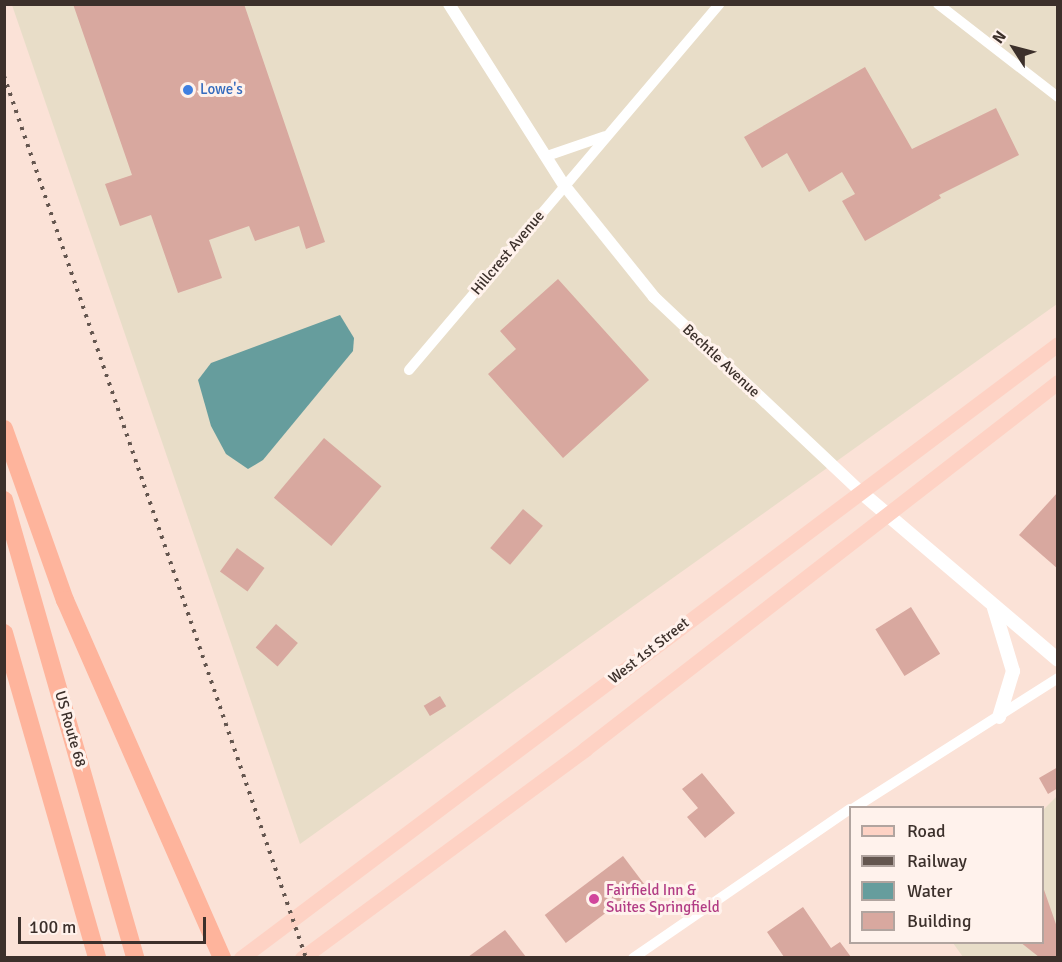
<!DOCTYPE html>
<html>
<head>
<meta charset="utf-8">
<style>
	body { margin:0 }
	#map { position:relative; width:1062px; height:962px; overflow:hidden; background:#fbe2d7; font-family:Signika,sans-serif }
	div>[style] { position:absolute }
	.commercial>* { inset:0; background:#e8ddc8 }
	.water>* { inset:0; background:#669d9d }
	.building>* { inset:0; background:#d8a89f; transform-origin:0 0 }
	.minor>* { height:10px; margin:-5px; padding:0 5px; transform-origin:5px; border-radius:5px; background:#fff }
	.tertiary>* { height:12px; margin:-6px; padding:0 6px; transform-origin:6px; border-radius:6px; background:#fff }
	.secondary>* { height:14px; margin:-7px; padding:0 7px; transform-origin:7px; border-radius:7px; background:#fff }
	.primary>* { height:15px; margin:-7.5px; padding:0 7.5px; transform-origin:7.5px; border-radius:7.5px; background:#fed2c4 }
	.motorway>* { height:18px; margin:-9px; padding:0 9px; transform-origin:9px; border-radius:9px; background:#feb49c }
	.rail>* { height:4px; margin-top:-2px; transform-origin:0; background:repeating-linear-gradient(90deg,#64564f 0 3px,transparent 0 9px) }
	.dots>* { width:16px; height:16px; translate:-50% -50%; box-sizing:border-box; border:3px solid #fff2ec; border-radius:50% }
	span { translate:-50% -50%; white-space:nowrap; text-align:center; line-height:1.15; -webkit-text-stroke:6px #fff2ec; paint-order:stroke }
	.shop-label { font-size:15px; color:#366cbe }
	.left { translate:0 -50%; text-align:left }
	.street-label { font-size:15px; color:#3c302b }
	.hotel-label { font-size:15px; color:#b23c85 }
	.frame { position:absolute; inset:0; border:6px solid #3c302b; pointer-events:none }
	.legend { position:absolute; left:849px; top:806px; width:195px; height:138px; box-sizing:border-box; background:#fff2ec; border:2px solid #b1a49f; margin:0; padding:8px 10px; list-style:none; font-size:18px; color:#3c302b }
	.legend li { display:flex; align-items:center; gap:12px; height:30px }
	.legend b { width:30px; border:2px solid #b1a49f }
	.north { position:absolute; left:984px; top:18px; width:60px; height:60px; -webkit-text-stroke:4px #fff2ec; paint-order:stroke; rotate:306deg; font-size:16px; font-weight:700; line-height:24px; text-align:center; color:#3c302b }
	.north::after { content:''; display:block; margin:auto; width:21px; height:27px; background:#3c302b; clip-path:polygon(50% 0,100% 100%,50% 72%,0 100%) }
	.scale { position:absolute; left:18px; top:917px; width:188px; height:27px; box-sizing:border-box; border:3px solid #3c302b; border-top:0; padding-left:8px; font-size:18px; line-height:21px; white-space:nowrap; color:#3c302b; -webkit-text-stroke:4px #fff2ec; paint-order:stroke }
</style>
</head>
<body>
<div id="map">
	<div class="commercial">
		<div style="clip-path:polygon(12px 5px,1057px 5px,1057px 304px,300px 844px)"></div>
		<div style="clip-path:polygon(1057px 796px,1057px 957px,963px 957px,953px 943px,1042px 942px,1043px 810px)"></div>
	</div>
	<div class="water">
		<div style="clip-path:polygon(340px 315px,354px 338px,353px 351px,263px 460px,248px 469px,226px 454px,211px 426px,198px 380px,211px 363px)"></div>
	</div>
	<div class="building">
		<div style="clip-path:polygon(73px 4px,244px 4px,325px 242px,306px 249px,299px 226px,255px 241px,249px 226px,209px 240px,222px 278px,178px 293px,151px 215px,120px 226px,105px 184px,132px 175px)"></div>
		<div style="clip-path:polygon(865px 67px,912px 149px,996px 108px,1019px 155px,939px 195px,941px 198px,865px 241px,842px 201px,855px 194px,842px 172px,809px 192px,787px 153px,762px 168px,744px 137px)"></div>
		<div style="clip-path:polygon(558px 279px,649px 380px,563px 458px,488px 374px,516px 349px,500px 331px)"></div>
		<div style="left:324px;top:438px;width:75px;height:78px;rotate:40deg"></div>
		<div style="clip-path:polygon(1058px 492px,1058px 569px,1019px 535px)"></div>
		<div style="left:523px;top:509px;width:26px;height:51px;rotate:40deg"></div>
		<div style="left:237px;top:548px;width:34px;height:29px;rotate:36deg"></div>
		<div style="left:911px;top:607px;width:55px;height:42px;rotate:58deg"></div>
		<div style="left:276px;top:624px;width:29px;height:31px;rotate:41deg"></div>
		<div style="left:440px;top:696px;width:12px;height:19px;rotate:59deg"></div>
		<div style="clip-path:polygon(1058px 767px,1058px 788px,1048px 794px,1039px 778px)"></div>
		<div style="clip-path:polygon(702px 773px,735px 813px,705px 838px,687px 817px,698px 808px,682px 789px)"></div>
		<div style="left:623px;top:856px;width:35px;height:98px;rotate:53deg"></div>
		<div style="clip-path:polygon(1042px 884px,1058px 930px,1058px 957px,1039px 957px,1020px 942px,1042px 942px)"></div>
		<div style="clip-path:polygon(803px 907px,831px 948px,840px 942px,851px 957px,784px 957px,767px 932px)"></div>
		<div style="clip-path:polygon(505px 930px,526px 957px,468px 957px)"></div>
	</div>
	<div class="minor">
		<div style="left:938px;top:4px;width:152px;rotate:37.8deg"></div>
		<div style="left:547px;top:156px;width:61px;rotate:-19deg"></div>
		<div style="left:409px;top:370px;width:480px;rotate:-49.7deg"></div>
		<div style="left:854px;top:808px;width:242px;rotate:-32.5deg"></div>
		<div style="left:633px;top:958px;width:263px;rotate:-34.5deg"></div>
	</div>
	<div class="tertiary">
		<div style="left:449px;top:4px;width:214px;rotate:57.6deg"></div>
		<div style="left:564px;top:185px;width:144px;rotate:51.2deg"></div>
		<div style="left:654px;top:297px;width:286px;rotate:43.3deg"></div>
	</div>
	<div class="secondary">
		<div style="left:862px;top:493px;width:257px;rotate:40.4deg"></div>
		<div style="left:994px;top:608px;width:66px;rotate:73.2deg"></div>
		<div style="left:1013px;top:671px;width:48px;rotate:106.9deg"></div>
	</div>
	<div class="primary">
		<div style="left:241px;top:958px;width:1022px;rotate:-36.93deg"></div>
		<div style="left:302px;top:958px;width:352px;rotate:-36.4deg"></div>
		<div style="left:585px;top:749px;width:599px;rotate:-37.81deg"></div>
	</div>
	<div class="motorway">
		<div style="left:4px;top:429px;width:182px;rotate:70.4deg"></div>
		<div style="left:65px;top:600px;width:391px;rotate:66.3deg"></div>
		<div style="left:4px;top:500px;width:476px;rotate:74deg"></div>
		<div style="left:4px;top:633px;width:338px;rotate:74deg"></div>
	</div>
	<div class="rail">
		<div style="left:4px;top:76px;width:932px;rotate:71.1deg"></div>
	</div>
	<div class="dots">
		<div style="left:188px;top:90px;background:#3f7fe0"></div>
		<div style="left:594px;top:899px;background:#d1479c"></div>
	</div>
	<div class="shop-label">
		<span class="left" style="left:200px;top:90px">Lowe's</span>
	</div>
	<div class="street-label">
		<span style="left:508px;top:253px;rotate:-50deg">Hillcrest Avenue</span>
		<span style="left:721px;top:361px;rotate:43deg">Bechtle Avenue</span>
		<span style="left:649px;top:651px;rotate:-38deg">West 1st Street</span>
		<span style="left:70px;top:729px;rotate:74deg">US Route 68</span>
	</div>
	<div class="hotel-label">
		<span class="left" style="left:606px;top:899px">Fairfield Inn &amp;<br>Suites Springfield</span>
	</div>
	<div class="frame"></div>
	<ul class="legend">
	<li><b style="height:8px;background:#fed2c4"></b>Road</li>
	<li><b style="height:8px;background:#64564f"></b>Railway</li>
	<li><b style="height:16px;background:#669d9d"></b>Water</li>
	<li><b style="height:16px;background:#d8a89f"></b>Building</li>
	</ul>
	<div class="north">N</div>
	<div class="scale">100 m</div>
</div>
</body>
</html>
